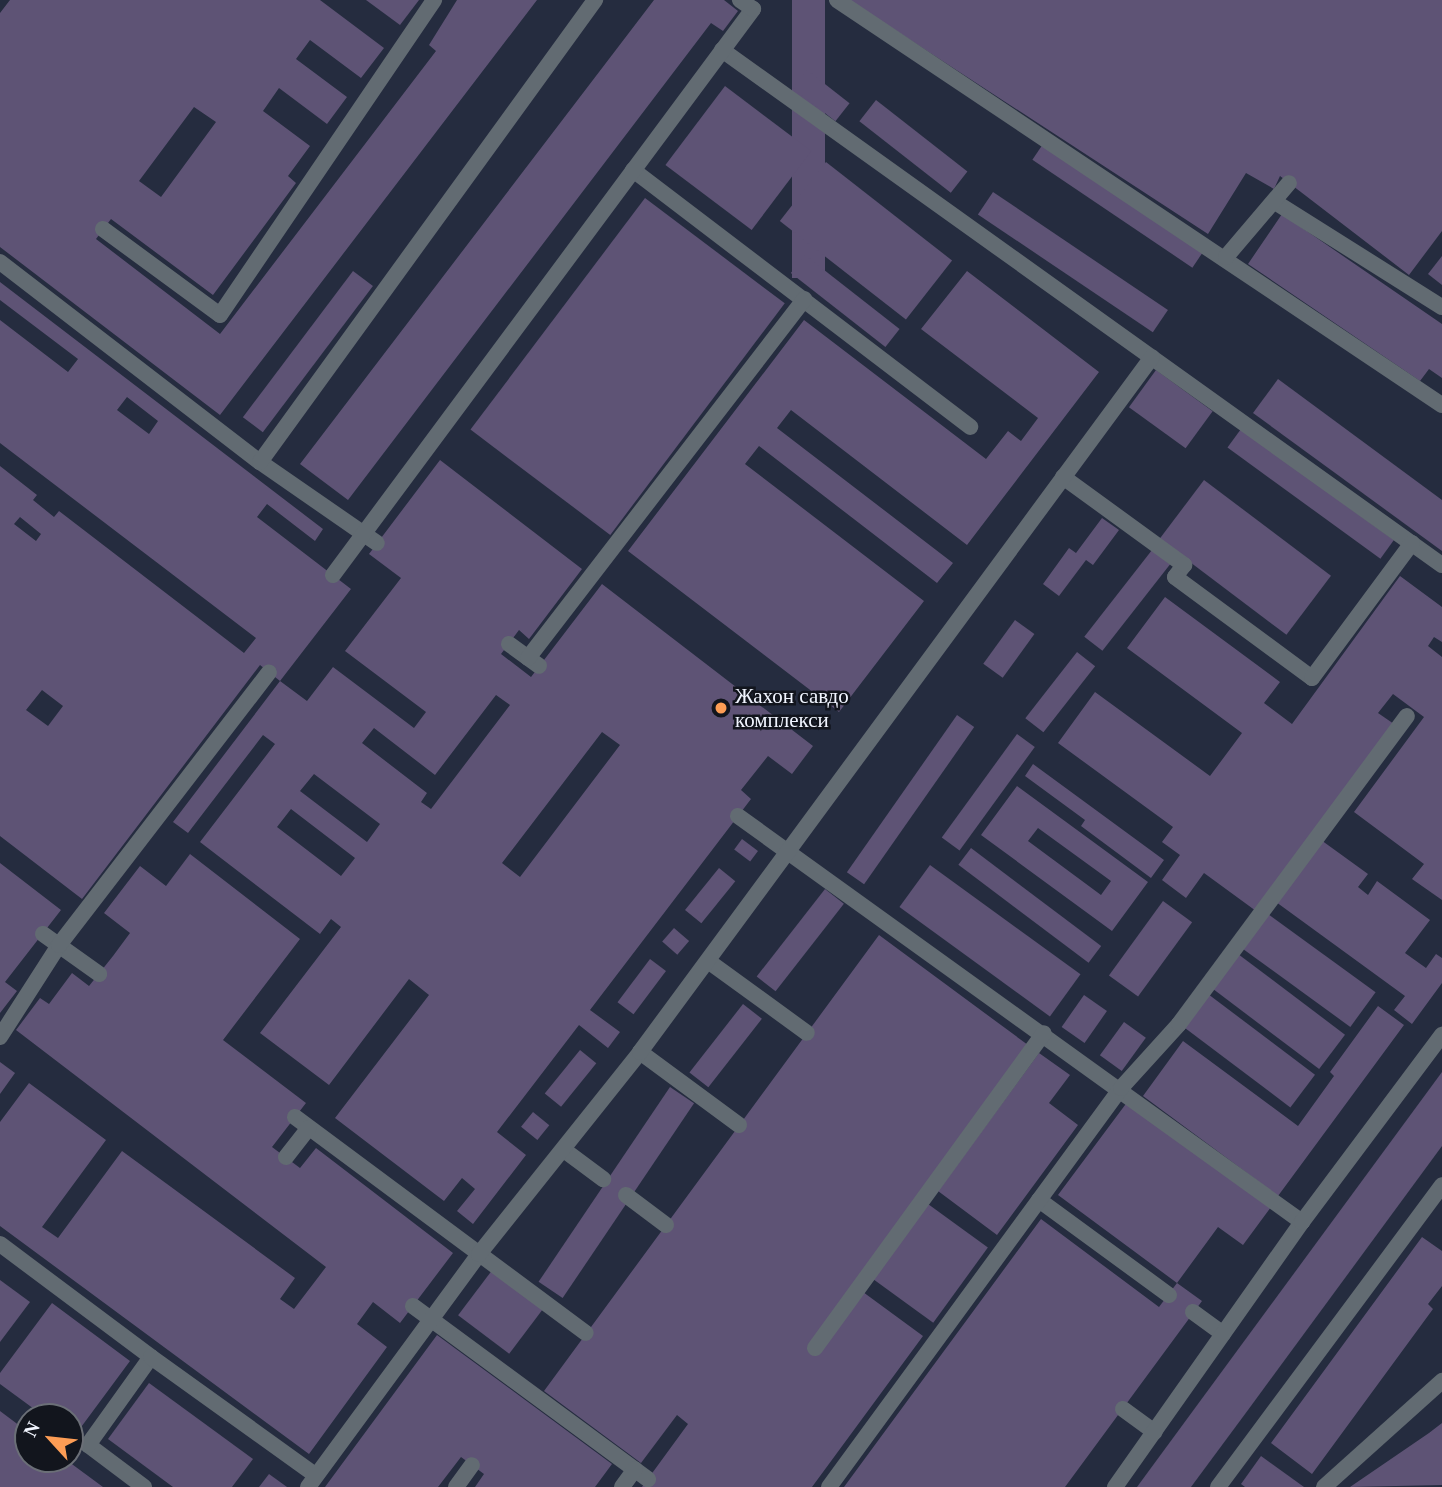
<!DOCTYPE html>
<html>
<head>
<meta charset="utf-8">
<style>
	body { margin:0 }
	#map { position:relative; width:1442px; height:1487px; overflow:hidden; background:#252c3f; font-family:Georgia,serif }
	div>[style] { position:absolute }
	.building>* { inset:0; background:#5e5375; transform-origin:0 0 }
	.lane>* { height:16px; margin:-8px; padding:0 8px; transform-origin:8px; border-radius:8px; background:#626b72 }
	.dots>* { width:19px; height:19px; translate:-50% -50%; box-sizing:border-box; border:4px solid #12151d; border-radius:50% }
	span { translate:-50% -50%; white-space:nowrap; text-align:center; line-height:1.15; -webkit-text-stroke:5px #12151d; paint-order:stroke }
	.poi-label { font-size:21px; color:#f1f5ff }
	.left { translate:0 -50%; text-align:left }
	.north { position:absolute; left:14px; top:1403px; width:70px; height:70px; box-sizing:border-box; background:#12151d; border:2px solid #6b6f77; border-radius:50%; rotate:297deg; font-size:19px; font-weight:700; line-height:28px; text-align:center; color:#f1f5ff }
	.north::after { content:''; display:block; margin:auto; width:24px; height:32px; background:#fd9d55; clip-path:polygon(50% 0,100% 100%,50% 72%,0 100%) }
</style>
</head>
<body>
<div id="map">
	<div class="building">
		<div style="clip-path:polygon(evenodd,10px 0,320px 0,384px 48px,361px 78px,310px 40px,296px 59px,347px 97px,327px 124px,279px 88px,263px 111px,310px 146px,288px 176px,296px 183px,213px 295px,111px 219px,96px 239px,220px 334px,436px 51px,429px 45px,457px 0,537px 0,220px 415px,0 247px,0 13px,10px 0,194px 107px,216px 122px,161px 197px,139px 181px,194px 107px)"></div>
		<div style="clip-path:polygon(366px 0,419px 0,400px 25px)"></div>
		<div style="clip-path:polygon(654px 0,724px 0,738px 11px,723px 31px,711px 23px,348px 500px,300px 464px)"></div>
		<div style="left:792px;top:0;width:33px;height:278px"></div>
		<div style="clip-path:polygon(849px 0,1442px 0,1442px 231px,1409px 275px,1280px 176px,1274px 189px,1246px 173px,1208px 234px)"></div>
		<div style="left:807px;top:70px;width:54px;height:23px;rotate:38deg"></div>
		<div style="left:725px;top:86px;width:108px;height:99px;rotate:37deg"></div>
		<div style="left:876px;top:100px;width:116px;height:27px;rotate:38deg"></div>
		<div style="left:1043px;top:144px;width:193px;height:19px;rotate:34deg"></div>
		<div style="left:826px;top:162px;width:160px;height:75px;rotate:38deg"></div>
		<div style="left:993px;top:192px;width:211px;height:27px;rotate:34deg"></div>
		<div style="left:645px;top:198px;width:175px;height:290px;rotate:37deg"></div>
		<div style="clip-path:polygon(1282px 214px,1442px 324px,1442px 378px,1429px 369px,1420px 381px,1248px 264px)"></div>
		<div style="left:805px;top:255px;width:120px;height:23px;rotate:38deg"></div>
		<div style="clip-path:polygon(1442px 256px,1442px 285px,1428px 274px)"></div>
		<div style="left:353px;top:271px;width:25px;height:183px;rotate:37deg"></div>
		<div style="clip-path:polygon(967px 271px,1099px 372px,967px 545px,791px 410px,777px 428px,953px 563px,937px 583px,759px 446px,745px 464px,924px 601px,839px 712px,628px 551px,804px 320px,986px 459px,1008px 431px,1021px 441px,1038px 418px,921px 329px)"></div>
		<div style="clip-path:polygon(evenodd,0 282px,323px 529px,315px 541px,267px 504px,257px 517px,351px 589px,280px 681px,260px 665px,82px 899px,0 836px,0 466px,37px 495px,33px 500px,54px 517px,59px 511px,244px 653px,256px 638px,0 443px,0 320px,68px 372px,78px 359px,0 300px,0 282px,127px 397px,158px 421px,149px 434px,117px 410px,127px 397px,0 282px,20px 517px,41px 534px,36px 541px,14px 524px,20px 517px,0 282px,42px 690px,63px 706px,48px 726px,26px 710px,42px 690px)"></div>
		<div style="left:1156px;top:370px;width:70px;height:46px;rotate:36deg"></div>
		<div style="clip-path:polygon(1278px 379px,1442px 500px,1442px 551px,1253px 413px)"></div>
		<div style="left:1241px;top:429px;width:189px;height:23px;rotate:36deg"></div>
		<div style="clip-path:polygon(evenodd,440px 460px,582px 569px,529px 639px,519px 630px,501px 654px,531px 677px,602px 584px,813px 746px,792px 774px,768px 756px,741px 790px,751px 799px,590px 1010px,620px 1032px,608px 1048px,579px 1025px,497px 1132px,526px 1155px,473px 1224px,457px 1211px,475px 1189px,462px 1178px,444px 1201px,335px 1118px,429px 995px,409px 979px,329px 1085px,260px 1033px,341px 927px,331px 919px,320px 934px,200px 842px,275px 744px,263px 735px,188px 833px,173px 822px,280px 681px,307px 701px,333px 667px,414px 728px,426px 712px,345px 651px,401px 578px,369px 554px,440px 460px,496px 695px,510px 705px,431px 809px,421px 802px,427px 793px,362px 743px,374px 728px,435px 775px,496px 695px,440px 460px,602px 732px,620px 745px,520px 877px,502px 863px,602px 732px,440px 460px,314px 774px,380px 824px,367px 842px,300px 791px,314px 774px,440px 460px,291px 809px,355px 858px,341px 876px,277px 827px,291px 809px)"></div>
		<div style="left:1204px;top:480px;width:159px;height:74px;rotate:37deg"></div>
		<div style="clip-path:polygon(1102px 518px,1119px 530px,1093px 565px,1086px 560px,1059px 596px,1043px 584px,1069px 548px,1076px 553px)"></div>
		<div style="left:1152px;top:550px;width:23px;height:110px;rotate:38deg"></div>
		<div style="clip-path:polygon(1400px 576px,1442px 607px,1442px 642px,1434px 637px,1428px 646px,1442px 657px,1442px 900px,1412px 879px,1424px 864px,1354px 812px,1424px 717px,1393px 694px,1378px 713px,1394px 724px,1256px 911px,1204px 873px,1186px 898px,1162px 880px,1180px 855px,1162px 842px,1173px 827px,1058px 743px,1095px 692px,1210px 776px,1242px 733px,1127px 648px,1165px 597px,1280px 682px,1264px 703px,1292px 724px)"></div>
		<div style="left:1015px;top:620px;width:24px;height:54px;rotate:36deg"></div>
		<div style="left:1077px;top:652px;width:23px;height:84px;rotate:38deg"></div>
		<div style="left:957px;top:715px;width:21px;height:192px;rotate:35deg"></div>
		<div style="left:1017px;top:734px;width:22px;height:128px;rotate:36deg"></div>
		<div style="clip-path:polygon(1033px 764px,1164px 860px,1151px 878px,1081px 826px,1085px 820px,1025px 776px)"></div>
		<div style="clip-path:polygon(evenodd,1017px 786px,1148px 882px,1112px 931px,981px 835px,1017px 786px,1038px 828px,1111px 881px,1101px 895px,1028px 841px,1038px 828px)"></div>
		<div style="left:742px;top:839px;width:20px;height:13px;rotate:37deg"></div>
		<div style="clip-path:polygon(1321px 840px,1368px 874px,1358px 887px,1368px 895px,1377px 881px,1430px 920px,1405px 953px,1426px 968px,1436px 954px,1442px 958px,1442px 983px,1412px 1024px,1394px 1010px,1405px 996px,1276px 902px)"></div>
		<div style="left:971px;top:848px;width:163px;height:21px;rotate:37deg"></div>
		<div style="clip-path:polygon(190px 854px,300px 939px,223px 1040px,306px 1103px,272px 1147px,300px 1168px,316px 1148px,453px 1253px,400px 1323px,373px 1302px,357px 1324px,387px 1347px,309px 1454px,0 1226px,0 1122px,29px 1083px,106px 1140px,42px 1227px,58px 1238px,122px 1151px,295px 1278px,280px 1299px,294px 1309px,326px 1267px,16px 1030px,40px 998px,49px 1004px,72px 973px,89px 986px,113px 956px,130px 933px,104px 913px,140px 866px,166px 886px)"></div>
		<div style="clip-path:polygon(0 863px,61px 910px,5px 982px,17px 991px,0 1013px)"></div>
		<div style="left:930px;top:865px;width:186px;height:52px;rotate:36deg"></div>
		<div style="left:719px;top:868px;width:21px;height:54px;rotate:39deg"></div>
		<div style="left:825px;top:889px;width:24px;height:111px;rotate:38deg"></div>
		<div style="left:1163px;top:901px;width:36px;height:92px;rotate:36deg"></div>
		<div style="left:1268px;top:914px;width:133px;height:43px;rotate:36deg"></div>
		<div style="left:674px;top:928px;width:20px;height:18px;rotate:41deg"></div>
		<div style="clip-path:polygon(879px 935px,1028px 1045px,863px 1292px,923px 1336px,812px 1487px,642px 1487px,688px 1424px,677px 1415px,641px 1463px,544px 1391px)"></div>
		<div style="left:1238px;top:954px;width:134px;height:43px;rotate:37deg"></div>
		<div style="left:650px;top:959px;width:20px;height:54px;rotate:37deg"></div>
		<div style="left:1208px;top:994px;width:134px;height:41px;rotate:37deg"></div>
		<div style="left:1084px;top:995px;width:28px;height:39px;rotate:35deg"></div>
		<div style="left:743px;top:1004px;width:24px;height:87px;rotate:38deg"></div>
		<div style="clip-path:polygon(1378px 1006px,1404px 1025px,1278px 1196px,1143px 1096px,1183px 1041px,1298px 1126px,1334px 1076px,1330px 1072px)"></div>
		<div style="left:1124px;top:1022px;width:27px;height:41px;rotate:36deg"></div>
		<div style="left:580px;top:1050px;width:21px;height:56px;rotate:39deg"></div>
		<div style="clip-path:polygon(1039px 1053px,1070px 1075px,1049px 1103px,1078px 1125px,997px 1235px,938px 1191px)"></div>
		<div style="clip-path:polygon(0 1062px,15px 1073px,0 1094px)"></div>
		<div style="clip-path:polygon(1442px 1072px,1442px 1146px,1248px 1410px,1191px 1487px,1137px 1487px)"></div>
		<div style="left:670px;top:1087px;width:29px;height:235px;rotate:34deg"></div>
		<div style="clip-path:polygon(1128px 1101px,1271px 1207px,1243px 1245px,1218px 1227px,1177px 1283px,1058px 1195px)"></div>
		<div style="left:533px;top:1112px;width:21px;height:19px;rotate:39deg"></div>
		<div style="left:928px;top:1204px;width:74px;height:93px;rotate:36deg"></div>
		<div style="clip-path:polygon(1041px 1219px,1159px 1307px,1177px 1283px,1202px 1301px,1065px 1487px,844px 1487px)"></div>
		<div style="clip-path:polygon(1422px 1237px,1442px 1251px,1442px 1286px,1428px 1304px,1433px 1309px,1312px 1474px,1271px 1443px)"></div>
		<div style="left:493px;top:1269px;width:64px;height:58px;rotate:37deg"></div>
		<div style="clip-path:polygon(0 1280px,30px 1302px,0 1342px)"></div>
		<div style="clip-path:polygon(52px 1303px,130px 1361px,73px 1438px,70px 1417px,45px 1417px,0 1384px,0 1373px)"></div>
		<div style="clip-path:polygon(437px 1335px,612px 1464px,595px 1487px,475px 1487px,484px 1474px,461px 1457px,438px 1487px,325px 1487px)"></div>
		<div style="clip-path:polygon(149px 1383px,253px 1459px,232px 1487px,173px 1487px,108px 1439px)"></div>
		<div style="clip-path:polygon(0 1411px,28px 1432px,28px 1459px,65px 1459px,103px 1487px,0 1487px)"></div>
		<div style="clip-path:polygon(1442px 1423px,1442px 1485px,1350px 1487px,1429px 1433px)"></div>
		<div style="clip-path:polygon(1261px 1456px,1304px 1487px,1245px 1487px,1241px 1484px)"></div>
		<div style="clip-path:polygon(269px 1474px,287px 1487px,259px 1487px)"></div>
	</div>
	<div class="lane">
		<div style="left:837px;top:0;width:728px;rotate:33.8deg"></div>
		<div style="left:722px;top:50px;width:885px;rotate:35.58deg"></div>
		<div style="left:633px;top:170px;width:424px;rotate:37.3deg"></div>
		<div style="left:1275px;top:202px;width:197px;rotate:32.2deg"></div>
		<div style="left:103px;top:229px;width:145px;rotate:36.3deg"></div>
		<div style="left:220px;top:315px;width:381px;rotate:-55.8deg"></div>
		<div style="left:1226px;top:257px;width:97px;rotate:-49.6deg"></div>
		<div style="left:0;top:262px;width:328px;rotate:37.6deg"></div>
		<div style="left:260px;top:462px;width:142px;rotate:34.7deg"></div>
		<div style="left:260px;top:462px;width:571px;rotate:-54.05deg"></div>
		<div style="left:1063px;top:477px;width:150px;rotate:36deg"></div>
		<div style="left:1184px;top:565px;width:15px;rotate:127deg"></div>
		<div style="left:1175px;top:577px;width:170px;rotate:36.4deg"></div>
		<div style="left:1312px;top:678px;width:168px;rotate:-53.5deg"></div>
		<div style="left:333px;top:575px;width:705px;rotate:-53.42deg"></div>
		<div style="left:753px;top:9px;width:16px;rotate:-145deg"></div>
		<div style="left:509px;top:644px;width:37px;rotate:36deg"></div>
		<div style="left:528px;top:658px;width:453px;rotate:-52.4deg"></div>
		<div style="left:738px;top:816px;width:695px;rotate:35.75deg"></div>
		<div style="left:43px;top:934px;width:69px;rotate:35.5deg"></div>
		<div style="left:708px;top:961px;width:122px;rotate:36deg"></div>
		<div style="left:0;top:1037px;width:109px;rotate:-57.3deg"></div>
		<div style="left:59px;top:945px;width:344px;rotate:-52.4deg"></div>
		<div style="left:640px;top:1052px;width:123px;rotate:36.4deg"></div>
		<div style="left:295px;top:1117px;width:362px;rotate:36.6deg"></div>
		<div style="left:564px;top:1150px;width:49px;rotate:36.6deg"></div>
		<div style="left:286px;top:1157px;width:37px;rotate:-52deg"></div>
		<div style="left:626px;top:1195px;width:50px;rotate:36.9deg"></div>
		<div style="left:1039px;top:1200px;width:161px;rotate:36.2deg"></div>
		<div style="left:0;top:1244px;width:189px;rotate:36.8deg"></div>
		<div style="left:413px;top:1306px;width:292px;rotate:36.4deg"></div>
		<div style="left:1193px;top:1312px;width:37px;rotate:36deg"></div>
		<div style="left:815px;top:1348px;width:389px;rotate:-54deg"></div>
		<div style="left:1123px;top:1409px;width:39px;rotate:36deg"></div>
		<div style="left:144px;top:1487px;width:70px;rotate:-143.1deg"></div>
		<div style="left:88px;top:1445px;width:108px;rotate:-54.4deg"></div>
		<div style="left:151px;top:1357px;width:202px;rotate:35.7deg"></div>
		<div style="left:308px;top:1487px;width:289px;rotate:-53.7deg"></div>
		<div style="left:479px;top:1254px;width:258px;rotate:-51.4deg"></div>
		<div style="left:640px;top:1052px;width:863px;rotate:-53.62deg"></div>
		<div style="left:456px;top:1487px;width:27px;rotate:-54deg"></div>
		<div style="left:622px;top:1487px;width:22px;rotate:-54deg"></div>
		<div style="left:829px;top:1487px;width:494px;rotate:-53.8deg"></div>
		<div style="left:1121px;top:1088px;width:86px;rotate:-47.8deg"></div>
		<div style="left:1179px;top:1024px;width:383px;rotate:-53.5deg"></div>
		<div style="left:1115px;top:1487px;width:324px;rotate:-54.8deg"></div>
		<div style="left:1302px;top:1222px;width:234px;rotate:-53.2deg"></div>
		<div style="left:1218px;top:1487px;width:376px;rotate:-53.4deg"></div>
		<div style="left:1324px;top:1487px;width:159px;rotate:-41.9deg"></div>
	</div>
	<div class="dots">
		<div style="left:721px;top:708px;background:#fd9d55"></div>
	</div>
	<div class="poi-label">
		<span class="left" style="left:735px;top:708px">Жахон савдо<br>комплекси</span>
	</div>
	<div class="north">N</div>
</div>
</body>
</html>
